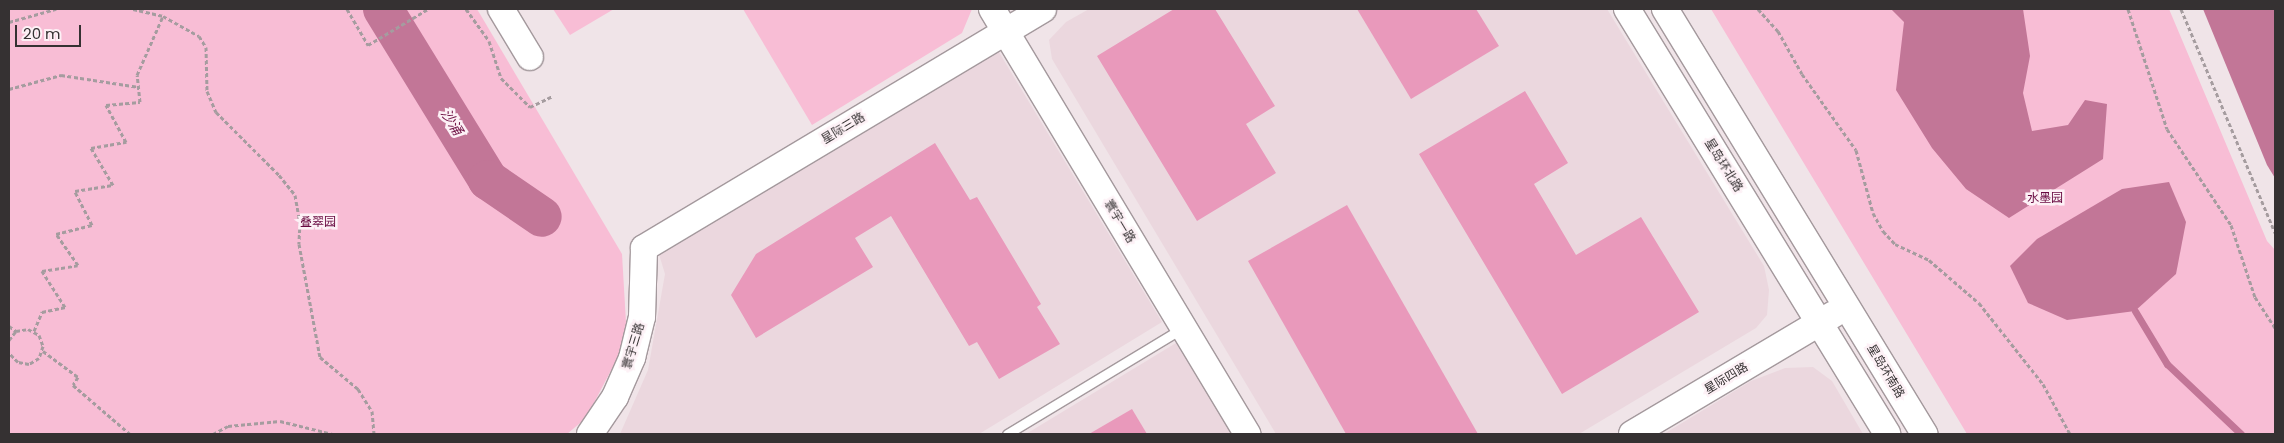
<!DOCTYPE html>
<html>
<head>
<meta charset="utf-8">
<style>
	body { margin:0 }
	#map { position:relative; width:2284px; height:443px; overflow:hidden; background:#f0e4e8; font-family:Poppins,"Noto Sans SC",sans-serif }
	div>[style] { position:absolute }
	.built>* { inset:0; background:#ebd7de }
	.green>* { inset:0; background:#f8bdd5 }
	.water>* { inset:0; background:#c27697 }
	.stream>* { height:7px; margin:-3.5px; padding:0 3.5px; transform-origin:3.5px; border-radius:3.5px; background:#c27697 }
	.river>* { height:40px; margin:-20px; padding:0 20px; transform-origin:20px; border-radius:20px; background:#c27697 }
	.building>* { inset:0; background:#e999bb }
	.path>* { height:3px; margin-top:-1.5px; transform-origin:0; background:repeating-linear-gradient(90deg,#a59c9f 0 4px,transparent 0 6.5px) }
	.roads { filter:drop-shadow(1px 0 #a4999d) drop-shadow(-1px 0 #a4999d) drop-shadow(0 1px #a4999d) drop-shadow(0 -1px #a4999d) }
	.lane>* { height:9px; margin:-4.5px; padding:0 4.5px; transform-origin:4.5px; border-radius:4.5px; background:#fff }
	.secondary>* { height:26px; margin:-13px; padding:0 13px; transform-origin:13px; border-radius:13px; background:#fff }
	span { translate:-50% -50%; white-space:nowrap; text-align:center; line-height:1.15; -webkit-text-stroke:5px #fdf1f6; paint-order:stroke }
	.street-label { font-size:12px; color:#353132 }
	.park-label { font-size:12px; color:#680940 }
	.water-label { font-size:14px; color:#751a4b; font-style:italic }
	.frame { position:absolute; inset:0; border:10px solid #353132; pointer-events:none }
	.scale { position:absolute; left:15px; top:25px; width:66px; height:22px; box-sizing:border-box; border:2px solid #353132; border-top:0; padding-left:6px; font-size:15px; line-height:18px; white-space:nowrap; color:#353132; -webkit-text-stroke:4px #fdf1f6; paint-order:stroke }
</style>
</head>
<body>
<div id="map">
	<div class="built">
		<div style="clip-path:polygon(1089px 9px,1607px 9px,1764px 266px,1769px 290px,1767px 315px,1756px 328px,1579px 434px,1276px 434px,1052px 59px,1049px 40px,1066px 22px)"></div>
		<div style="clip-path:polygon(997px 49px,1162px 322px,979px 434px,620px 434px,648px 370px,665px 274px,658px 251px)"></div>
		<div style="clip-path:polygon(1176px 343px,1232px 434px,1026px 434px)"></div>
		<div style="clip-path:polygon(1813px 367px,1832px 381px,1863px 434px,1664px 434px,1751px 381px,1785px 368px)"></div>
	</div>
	<div class="green">
		<div style="clip-path:polygon(9px 9px,477px 9px,622px 254px,627px 340px,586px 418px,567px 434px,9px 434px)"></div>
		<div style="clip-path:polygon(553px 9px,614px 9px,570px 35px)"></div>
		<div style="clip-path:polygon(743px 9px,972px 9px,962px 33px,812px 125px)"></div>
		<div style="clip-path:polygon(1711px 9px,2169px 9px,2267px 241px,2275px 250px,2275px 434px,1967px 434px)"></div>
	</div>
	<div class="water">
		<div style="clip-path:polygon(1891px 9px,2023px 9px,2030px 56px,2023px 93px,2032px 131px,2068px 125px,2085px 100px,2107px 104px,2103px 159px,2009px 218px,1966px 189px,1932px 148px,1896px 90px,1904px 22px)"></div>
		<div style="clip-path:polygon(2203px 9px,2275px 9px,2275px 178px,2267px 165px)"></div>
		<div style="clip-path:polygon(2169px 182px,2186px 222px,2176px 274px,2135px 311px,2067px 320px,2028px 303px,2010px 266px,2037px 239px,2122px 189px)"></div>
	</div>
	<div class="stream">
		<div style="left:2135px;top:311px;width:62px;rotate:58.9deg"></div>
		<div style="left:2167px;top:364px;width:102px;rotate:43.4deg"></div>
	</div>
	<div class="river">
		<div style="left:383px;top:9px;width:201px;rotate:58.4deg"></div>
		<div style="left:488px;top:180px;width:65px;rotate:34.4deg"></div>
	</div>
	<div class="building">
		<div style="clip-path:polygon(1174px 9px,1215px 9px,1275px 106px,1246px 124px,1276px 173px,1197px 221px,1097px 56px)"></div>
		<div style="clip-path:polygon(1357px 9px,1476px 9px,1499px 46px,1411px 99px)"></div>
		<div style="clip-path:polygon(1525px 91px,1568px 163px,1534px 184px,1576px 255px,1641px 217px,1699px 312px,1562px 394px,1419px 154px)"></div>
		<div style="clip-path:polygon(935px 143px,970px 200px,977px 197px,1041px 304px,1037px 307px,1060px 344px,999px 379px,977px 342px,969px 346px,891px 216px,855px 238px,873px 267px,756px 338px,731px 295px,756px 254px)"></div>
		<div style="clip-path:polygon(1347px 205px,1478px 434px,1346px 434px,1248px 261px)"></div>
		<div style="clip-path:polygon(1132px 409px,1147px 434px,1089px 434px)"></div>
	</div>
	<div class="path">
		<div style="left:133px;top:9px;width:31px;rotate:13deg"></div>
		<div style="left:163px;top:16px;width:41px;rotate:29.1deg"></div>
		<div style="left:199px;top:36px;width:13px;rotate:58deg"></div>
		<div style="left:206px;top:47px;width:44px;rotate:88.7deg"></div>
		<div style="left:207px;top:91px;width:23px;rotate:67deg"></div>
		<div style="left:216px;top:112px;width:89px;rotate:45deg"></div>
		<div style="left:279px;top:175px;width:26px;rotate:51deg"></div>
		<div style="left:295px;top:195px;width:27px;rotate:80deg"></div>
		<div style="left:300px;top:222px;width:22px;rotate:93deg"></div>
		<div style="left:299px;top:244px;width:115px;rotate:79.5deg"></div>
		<div style="left:320px;top:357px;width:50px;rotate:40.1deg"></div>
		<div style="left:358px;top:389px;width:26px;rotate:58deg"></div>
		<div style="left:372px;top:411px;width:23px;rotate:85deg"></div>
		<div style="left:347px;top:9px;width:42px;rotate:59.7deg"></div>
		<div style="left:368px;top:45px;width:70px;rotate:-31deg"></div>
		<div style="left:466px;top:9px;width:39px;rotate:54deg"></div>
		<div style="left:489px;top:41px;width:39px;rotate:72deg"></div>
		<div style="left:501px;top:78px;width:41px;rotate:45deg"></div>
		<div style="left:530px;top:107px;width:25px;rotate:-26deg"></div>
		<div style="left:1758px;top:9px;width:30px;rotate:48deg"></div>
		<div style="left:1778px;top:31px;width:49px;rotate:60.8deg"></div>
		<div style="left:1802px;top:74px;width:93px;rotate:54.6deg"></div>
		<div style="left:1856px;top:150px;width:65px;rotate:74.9deg"></div>
		<div style="left:1873px;top:213px;width:21px;rotate:61deg"></div>
		<div style="left:1883px;top:231px;width:18px;rotate:47deg"></div>
		<div style="left:1895px;top:244px;width:38px;rotate:25deg"></div>
		<div style="left:1929px;top:260px;width:66px;rotate:40.7deg"></div>
		<div style="left:1979px;top:303px;width:103px;rotate:51.7deg"></div>
		<div style="left:2043px;top:384px;width:57px;rotate:61.6deg"></div>
		<div style="left:2128px;top:9px;width:126px;rotate:72deg"></div>
		<div style="left:2167px;top:129px;width:115px;rotate:56.3deg"></div>
		<div style="left:2231px;top:225px;width:76px;rotate:71.6deg"></div>
		<div style="left:2255px;top:297px;width:37px;rotate:57deg"></div>
		<div style="left:2181px;top:9px;width:243px;rotate:67.2deg"></div>
		<div style="left:9px;top:22px;width:49px;rotate:-15.5deg"></div>
		<div style="left:9px;top:89px;width:54px;rotate:-15.1deg"></div>
		<div style="left:61px;top:75px;width:79px;rotate:8.7deg"></div>
		<div style="left:9px;top:326px;width:9px;rotate:36deg"></div>
		<div style="left:34px;top:331px;width:21px;rotate:-67deg"></div>
		<div style="left:42px;top:312px;width:24px;rotate:-12deg"></div>
		<div style="left:65px;top:307px;width:43px;rotate:-122.6deg"></div>
		<div style="left:42px;top:271px;width:36px;rotate:-9deg"></div>
		<div style="left:78px;top:265px;width:38px;rotate:-125deg"></div>
		<div style="left:56px;top:234px;width:37px;rotate:-14deg"></div>
		<div style="left:92px;top:225px;width:38px;rotate:-117deg"></div>
		<div style="left:75px;top:191px;width:38px;rotate:-9deg"></div>
		<div style="left:113px;top:185px;width:43px;rotate:-120.7deg"></div>
		<div style="left:91px;top:148px;width:36px;rotate:-10deg"></div>
		<div style="left:126px;top:142px;width:42px;rotate:-118.4deg"></div>
		<div style="left:106px;top:105px;width:34px;rotate:-5deg"></div>
		<div style="left:140px;top:102px;width:27px;rotate:-96deg"></div>
		<div style="left:137px;top:75px;width:64px;rotate:-66.2deg"></div>
		<div style="left:9px;top:340px;width:11px;rotate:-52deg"></div>
		<div style="left:16px;top:331px;width:12px;rotate:-9deg"></div>
		<div style="left:28px;top:329px;width:13px;rotate:29deg"></div>
		<div style="left:39px;top:335px;width:12px;rotate:70deg"></div>
		<div style="left:43px;top:346px;width:13px;rotate:108deg"></div>
		<div style="left:39px;top:358px;width:12px;rotate:149deg"></div>
		<div style="left:29px;top:364px;width:11px;rotate:-170deg"></div>
		<div style="left:18px;top:362px;width:13px;rotate:-135deg"></div>
		<div style="left:43px;top:351px;width:44px;rotate:36.6deg"></div>
		<div style="left:78px;top:377px;width:9px;rotate:122deg"></div>
		<div style="left:73px;top:385px;width:75px;rotate:40.7deg"></div>
		<div style="left:213px;top:434px;width:17px;rotate:-28deg"></div>
		<div style="left:228px;top:426px;width:52px;rotate:-5.5deg"></div>
		<div style="left:280px;top:421px;width:55px;rotate:13.8deg"></div>
	</div>
	<div class="roads">
		<div class="lane">
			<div style="left:1007px;top:434px;width:203px;rotate:-31.1deg"></div>
		</div>
		<div class="secondary">
			<div style="left:501px;top:9px;width:56px;rotate:58.9deg"></div>
			<div style="left:992px;top:9px;width:496px;rotate:59deg"></div>
			<div style="left:1627px;top:9px;width:498px;rotate:58.5deg"></div>
			<div style="left:1665px;top:9px;width:498px;rotate:58.6deg"></div>
			<div style="left:590px;top:434px;width:45px;rotate:-56deg"></div>
			<div style="left:615px;top:397px;width:43px;rotate:-66.4deg"></div>
			<div style="left:632px;top:358px;width:42px;rotate:-76.3deg"></div>
			<div style="left:642px;top:317px;width:69px;rotate:-88.3deg"></div>
			<div style="left:644px;top:248px;width:465px;rotate:-30.9deg"></div>
			<div style="left:1632px;top:434px;width:235px;rotate:-30.7deg"></div>
		</div>
	</div>
	<div class="street-label">
		<span style="left:843px;top:128px;rotate:-31deg">星际三路</span>
		<span style="left:1724px;top:165px;rotate:58deg">星岛环北路</span>
		<span style="left:1120px;top:221px;rotate:59deg">寰宇一路</span>
		<span style="left:633px;top:346px;rotate:-73deg">寰宇三路</span>
		<span style="left:1886px;top:371px;rotate:59deg">星岛环南路</span>
		<span style="left:1726px;top:378px;rotate:-31deg">星际四路</span>
	</div>
	<div class="park-label">
		<span style="left:2045px;top:198px">水墨园</span>
		<span style="left:318px;top:222px">叠翠园</span>
	</div>
	<div class="water-label">
		<span style="left:452px;top:122px;rotate:58deg">沙涌</span>
	</div>
	<div class="frame"></div>
	<div class="scale">20 m</div>
</div>
</body>
</html>
